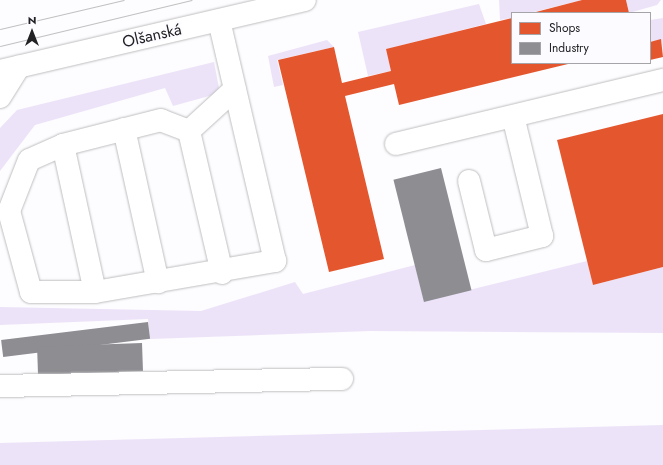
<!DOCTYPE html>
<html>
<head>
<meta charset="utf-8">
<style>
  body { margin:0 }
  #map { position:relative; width:663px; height:465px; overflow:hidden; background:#fdfcfe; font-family:Jost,sans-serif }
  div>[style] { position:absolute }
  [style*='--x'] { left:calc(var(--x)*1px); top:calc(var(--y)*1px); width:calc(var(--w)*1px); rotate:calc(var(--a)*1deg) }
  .green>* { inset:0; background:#ece3f8 }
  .shops>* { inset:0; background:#e4572e }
  .industry>* { inset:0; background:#8d8d92; transform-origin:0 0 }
  .roads { filter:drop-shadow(0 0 1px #bfbec0) drop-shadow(0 0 1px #bfbec0) }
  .minor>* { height:22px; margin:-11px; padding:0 11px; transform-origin:11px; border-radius:11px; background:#fff }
  .tram>* { height:1px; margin:-0.5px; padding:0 0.5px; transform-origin:0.5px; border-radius:0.5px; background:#c2c1c2 }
  span { translate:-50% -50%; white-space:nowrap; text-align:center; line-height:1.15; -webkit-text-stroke:4px #fcfbff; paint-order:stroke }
  .street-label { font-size:16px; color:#222123 }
  .legend { position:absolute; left:511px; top:12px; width:140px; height:52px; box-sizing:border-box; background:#fcfbff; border:1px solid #a5a4a7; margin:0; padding:5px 7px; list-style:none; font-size:12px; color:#222123 }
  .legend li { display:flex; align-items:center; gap:8px; height:20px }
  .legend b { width:20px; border:1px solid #a5a4a7 }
  .north { position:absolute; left:12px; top:12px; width:40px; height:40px; -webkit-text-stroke:3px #fcfbff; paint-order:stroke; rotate:0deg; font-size:11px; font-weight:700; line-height:16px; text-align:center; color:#222123 }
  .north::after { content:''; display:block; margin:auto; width:14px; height:18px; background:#222123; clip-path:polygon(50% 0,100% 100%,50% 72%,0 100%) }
</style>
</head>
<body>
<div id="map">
  <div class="green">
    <div style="clip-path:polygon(499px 0,582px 0,530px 13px,512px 13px,512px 18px,500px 20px)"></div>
    <div style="clip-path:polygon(626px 0,661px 0,657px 5px,629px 13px)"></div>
    <div style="clip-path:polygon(479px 4px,486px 24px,387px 49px,391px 71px,368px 76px,358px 32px)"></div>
    <div style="clip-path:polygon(663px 18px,663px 49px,661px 40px,650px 42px,650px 20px)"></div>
    <div style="clip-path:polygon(327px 40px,334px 47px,277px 60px,283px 85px,274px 87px,268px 56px)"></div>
    <div style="clip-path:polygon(214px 62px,220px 93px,173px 106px,165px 88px,35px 125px,0 171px,0 128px,17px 110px)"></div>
    <div style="clip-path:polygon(587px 261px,593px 285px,663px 267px,663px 333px,370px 331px,150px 339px,148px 319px,0 325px,0 307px,201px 311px,295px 282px,303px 294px,415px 265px,424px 301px)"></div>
    <div style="clip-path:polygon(663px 425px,663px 465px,0 465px,0 443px)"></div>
  </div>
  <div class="shops">
    <div style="clip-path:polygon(582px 0,626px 0,629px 13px,532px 13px)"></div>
    <div style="clip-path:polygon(512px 18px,512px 63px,568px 64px,399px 105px,394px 84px,345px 96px,384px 259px,329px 272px,278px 60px,334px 47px,342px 83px,391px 71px,386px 49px)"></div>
    <div style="clip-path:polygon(661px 39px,663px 57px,650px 60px,650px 42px)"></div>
    <div style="clip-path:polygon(663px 114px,663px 267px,593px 285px,557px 140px)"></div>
  </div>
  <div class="industry">
    <div style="left:441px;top:168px;width:126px;height:49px;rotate:76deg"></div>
    <div style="left:148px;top:322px;width:17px;height:148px;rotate:83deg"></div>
    <div style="left:142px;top:343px;width:28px;height:105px;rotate:88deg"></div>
  </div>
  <div class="roads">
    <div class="minor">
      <div style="--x:0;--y:71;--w:313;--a:-13.1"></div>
      <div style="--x:0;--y:97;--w:36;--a:-58"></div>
      <div style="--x:124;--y:129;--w:157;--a:77.5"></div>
      <div style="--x:189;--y:131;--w:30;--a:-159"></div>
      <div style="--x:161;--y:120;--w:101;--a:165.7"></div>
      <div style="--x:63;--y:145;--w:37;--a:156"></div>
      <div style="--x:29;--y:160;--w:55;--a:111.4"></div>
      <div style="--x:9;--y:211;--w:84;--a:74.8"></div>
      <div style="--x:31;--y:292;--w:64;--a:0"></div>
      <div style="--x:95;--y:292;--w:183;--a:-9.8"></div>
      <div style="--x:275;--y:261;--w:247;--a:-103.1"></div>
      <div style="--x:396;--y:144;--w:275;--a:-13.5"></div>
      <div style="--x:63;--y:145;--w:150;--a:77.7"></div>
      <div style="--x:469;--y:181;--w:71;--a:76.2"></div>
      <div style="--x:486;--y:250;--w:58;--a:-14"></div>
      <div style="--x:542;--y:236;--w:123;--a:-103.6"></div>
      <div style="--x:222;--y:273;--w:146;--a:-103.1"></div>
      <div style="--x:189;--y:131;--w:62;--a:-42.4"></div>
      <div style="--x:0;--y:386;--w:342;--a:-1.2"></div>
    </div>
  </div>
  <div class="tram">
    <div style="--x:0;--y:29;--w:127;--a:-13.2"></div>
    <div style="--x:0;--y:46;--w:197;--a:-13.5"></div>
  </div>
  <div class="street-label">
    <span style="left:152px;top:36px;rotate:-13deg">Olšanská</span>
  </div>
  <ul class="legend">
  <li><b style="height:11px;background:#e4572e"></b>Shops</li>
  <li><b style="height:11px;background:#8d8d92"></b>Industry</li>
  </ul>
  <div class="north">N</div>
</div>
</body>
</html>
